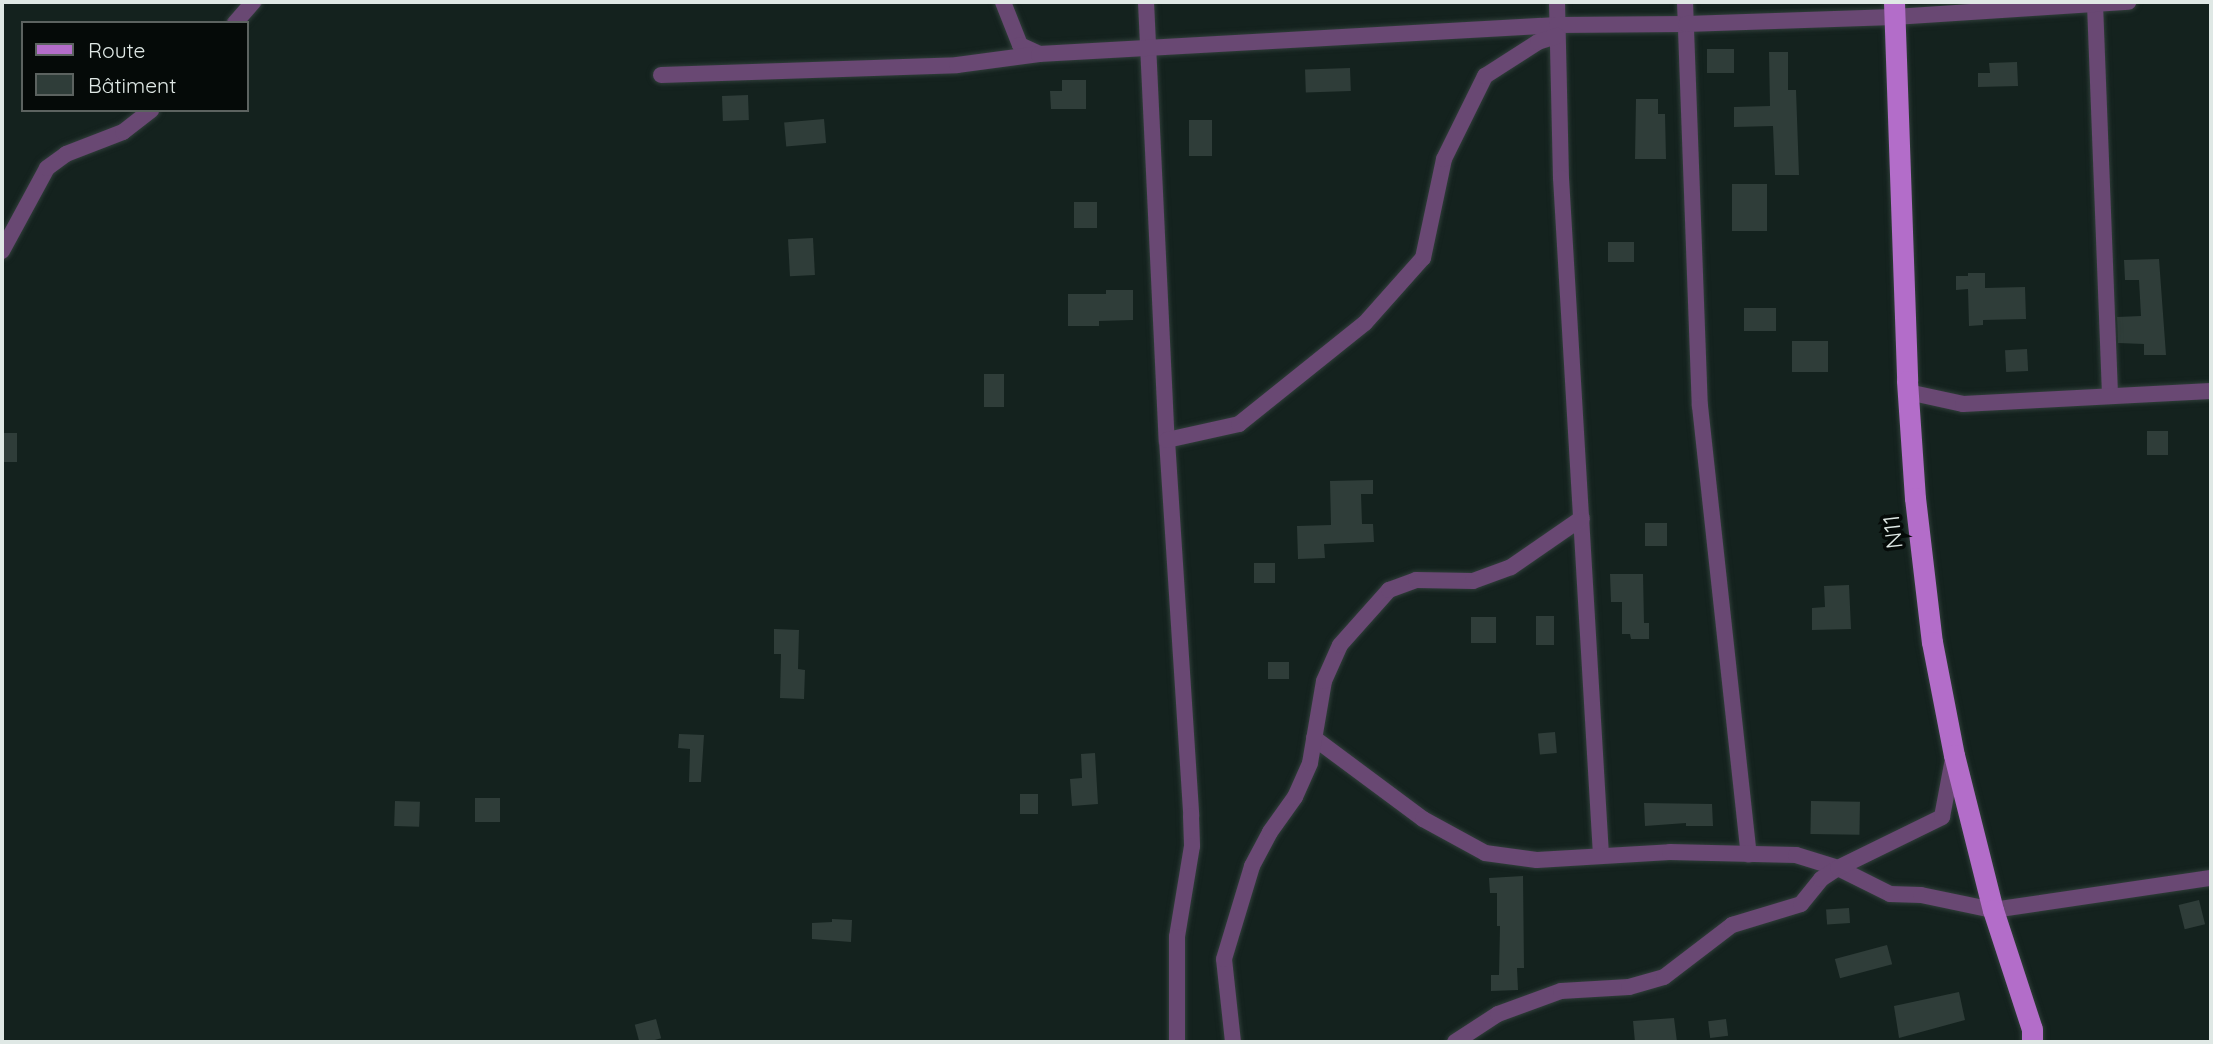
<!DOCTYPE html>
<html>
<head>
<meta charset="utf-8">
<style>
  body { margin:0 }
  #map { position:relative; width:2213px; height:1044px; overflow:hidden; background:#14221e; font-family:Quicksand,sans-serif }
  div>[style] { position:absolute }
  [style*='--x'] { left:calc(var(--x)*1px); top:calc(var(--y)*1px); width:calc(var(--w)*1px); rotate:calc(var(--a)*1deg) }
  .building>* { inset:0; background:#2f3d39; transform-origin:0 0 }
  .roads { filter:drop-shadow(0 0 2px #303e3a) drop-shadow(0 0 2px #303e3a) }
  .minor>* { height:16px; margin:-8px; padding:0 8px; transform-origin:8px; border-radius:8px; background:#694873 }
  .major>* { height:21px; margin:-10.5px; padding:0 10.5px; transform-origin:10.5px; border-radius:10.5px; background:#b36dc9 }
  span { translate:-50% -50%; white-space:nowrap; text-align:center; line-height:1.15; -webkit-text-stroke:7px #050a08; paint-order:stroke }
  .street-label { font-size:23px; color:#dfe8e5 }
  .frame { position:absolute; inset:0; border:4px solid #dfe8e5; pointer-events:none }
  .legend { position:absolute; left:21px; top:21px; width:228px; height:91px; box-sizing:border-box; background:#050a08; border:2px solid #5c6360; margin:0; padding:9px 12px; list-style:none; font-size:21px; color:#dfe8e5 }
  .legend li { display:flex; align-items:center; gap:14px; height:35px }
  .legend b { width:35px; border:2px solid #5c6360 }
</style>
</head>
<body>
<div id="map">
  <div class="building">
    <div style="left:1734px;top:49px;width:24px;height:27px;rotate:90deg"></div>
    <div style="clip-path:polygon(1769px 52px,1788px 52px,1788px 90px,1796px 90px,1799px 175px,1775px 175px,1773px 126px,1734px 127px,1734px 107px,1770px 106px)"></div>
    <div style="clip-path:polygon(2017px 62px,2018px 86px,1978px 87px,1978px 73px,1990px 73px,1989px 63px)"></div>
    <div style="left:1350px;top:68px;width:23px;height:45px;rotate:88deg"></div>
    <div style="clip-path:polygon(1062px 80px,1086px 80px,1086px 109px,1051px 109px,1050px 91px,1062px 91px)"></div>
    <div style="left:748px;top:95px;width:25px;height:26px;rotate:88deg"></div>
    <div style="clip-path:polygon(1636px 99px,1658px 99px,1658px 114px,1665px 114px,1666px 159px,1635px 159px)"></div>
    <div style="left:824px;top:119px;width:24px;height:40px;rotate:85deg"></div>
    <div style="left:1189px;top:120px;width:23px;height:36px"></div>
    <div style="left:1732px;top:184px;width:35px;height:47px"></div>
    <div style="left:1074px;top:202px;width:23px;height:26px"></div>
    <div style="left:813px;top:238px;width:37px;height:25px;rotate:87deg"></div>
    <div style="left:1634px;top:242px;width:20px;height:26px;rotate:90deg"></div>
    <div style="clip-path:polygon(2159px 259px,2166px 355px,2144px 355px,2144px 344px,2118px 343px,2117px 317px,2141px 316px,2139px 280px,2125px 280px,2124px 260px)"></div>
    <div style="clip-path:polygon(1968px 273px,1985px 273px,1985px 288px,2025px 287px,2026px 319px,1983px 320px,1983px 325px,1969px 326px,1968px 289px,1956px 290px,1956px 276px,1968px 276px)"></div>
    <div style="clip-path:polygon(1106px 290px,1133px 290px,1133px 320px,1099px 321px,1099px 326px,1068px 326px,1068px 294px,1106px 294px)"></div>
    <div style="left:1776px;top:308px;width:23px;height:32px;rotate:90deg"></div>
    <div style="left:1792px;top:341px;width:36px;height:31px"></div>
    <div style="left:2027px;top:349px;width:22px;height:22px;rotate:87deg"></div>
    <div style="left:984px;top:374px;width:20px;height:33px"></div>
    <div style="left:2168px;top:431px;width:24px;height:21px;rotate:90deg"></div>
    <div style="left:2px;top:433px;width:15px;height:29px"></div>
    <div style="clip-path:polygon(1373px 480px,1373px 494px,1361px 494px,1362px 524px,1373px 524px,1374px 542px,1324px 544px,1325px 558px,1298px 559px,1297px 526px,1331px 525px,1330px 481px)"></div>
    <div style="left:1645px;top:523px;width:22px;height:23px"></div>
    <div style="left:1254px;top:563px;width:21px;height:20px"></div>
    <div style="clip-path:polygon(1610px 574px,1643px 574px,1644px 623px,1649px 623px,1649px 639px,1631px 639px,1630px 634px,1622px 634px,1622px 602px,1611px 602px)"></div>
    <div style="clip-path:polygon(1849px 585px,1851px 629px,1812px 630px,1812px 608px,1825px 607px,1824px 586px)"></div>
    <div style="left:1536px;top:616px;width:18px;height:29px"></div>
    <div style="left:1471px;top:617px;width:25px;height:26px"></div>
    <div style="clip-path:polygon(774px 629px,799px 630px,798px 669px,805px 670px,804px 699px,780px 698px,781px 654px,774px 654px)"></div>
    <div style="left:1268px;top:662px;width:21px;height:17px"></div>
    <div style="left:1555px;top:732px;width:21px;height:17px;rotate:85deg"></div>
    <div style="clip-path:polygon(679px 734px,704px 735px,701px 782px,689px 782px,690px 749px,678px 748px)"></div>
    <div style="clip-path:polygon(1095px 753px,1098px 804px,1072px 806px,1070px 779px,1082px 778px,1081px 754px)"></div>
    <div style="left:1020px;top:794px;width:18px;height:20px"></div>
    <div style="left:475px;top:798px;width:25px;height:24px"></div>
    <div style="left:395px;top:801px;width:25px;height:25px;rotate:2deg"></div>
    <div style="left:1811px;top:801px;width:49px;height:33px;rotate:1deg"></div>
    <div style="clip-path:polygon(1644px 803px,1712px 804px,1713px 826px,1686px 826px,1686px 823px,1645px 826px)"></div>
    <div style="clip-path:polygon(1523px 876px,1524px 968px,1517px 968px,1518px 990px,1491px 991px,1491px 975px,1499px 975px,1500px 926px,1497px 926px,1497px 893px,1490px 893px,1489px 878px)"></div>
    <div style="left:2199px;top:900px;width:25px;height:21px;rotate:76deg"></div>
    <div style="left:1849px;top:908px;width:15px;height:23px;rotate:86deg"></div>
    <div style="clip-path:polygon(832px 919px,852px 920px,851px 942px,812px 939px,812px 923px,832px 922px)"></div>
    <div style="left:1887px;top:945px;width:20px;height:54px;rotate:75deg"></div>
    <div style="clip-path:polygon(1959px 992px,1965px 1020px,1899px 1038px,1894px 1006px)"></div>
    <div style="clip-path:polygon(1674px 1018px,1677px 1042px,1635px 1042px,1633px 1021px)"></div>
    <div style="left:656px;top:1019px;width:20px;height:22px;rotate:75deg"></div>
    <div style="left:1726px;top:1019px;width:17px;height:18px;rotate:83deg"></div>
  </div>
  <div class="roads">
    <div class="minor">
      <div style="--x:1003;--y:2;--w:46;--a:68.4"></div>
      <div style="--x:1020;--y:45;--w:21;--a:25"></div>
      <div style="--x:1146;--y:2;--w:439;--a:87.3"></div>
      <div style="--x:1167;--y:440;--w:377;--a:86.3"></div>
      <div style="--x:1191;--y:816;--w:30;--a:88"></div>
      <div style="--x:1192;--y:846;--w:92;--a:99.4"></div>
      <div style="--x:1177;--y:937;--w:105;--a:90"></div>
      <div style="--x:1557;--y:2;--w:176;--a:88.7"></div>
      <div style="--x:1561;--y:178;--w:679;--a:86.62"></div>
      <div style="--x:1685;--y:2;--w:404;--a:87.9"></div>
      <div style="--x:1700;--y:406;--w:451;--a:83.8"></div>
      <div style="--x:2095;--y:4;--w:392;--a:87.8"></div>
      <div style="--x:235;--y:23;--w:28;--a:-49"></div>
      <div style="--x:661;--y:75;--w:296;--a:-1.9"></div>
      <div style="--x:957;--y:65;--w:83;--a:-7.6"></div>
      <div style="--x:1039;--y:54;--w:519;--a:-3.2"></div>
      <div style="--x:1557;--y:25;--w:129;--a:-0.4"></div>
      <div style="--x:1686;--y:24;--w:208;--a:-1.9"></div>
      <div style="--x:1894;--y:17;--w:235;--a:-3.7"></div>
      <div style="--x:2;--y:251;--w:94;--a:-61.5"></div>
      <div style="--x:47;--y:168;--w:24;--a:-36"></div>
      <div style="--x:66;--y:154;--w:61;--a:-21.1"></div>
      <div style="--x:123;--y:132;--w:36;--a:-38"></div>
      <div style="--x:1908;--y:392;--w:56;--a:12.3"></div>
      <div style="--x:1963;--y:404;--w:248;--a:-3"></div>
      <div style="--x:1167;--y:440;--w:74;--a:-12.5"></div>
      <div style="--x:1239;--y:424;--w:161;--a:-38.7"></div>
      <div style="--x:1365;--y:323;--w:87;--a:-48.3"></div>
      <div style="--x:1423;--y:258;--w:101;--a:-78"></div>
      <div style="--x:1444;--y:159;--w:93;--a:-63.7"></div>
      <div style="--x:1485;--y:76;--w:63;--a:-32.7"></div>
      <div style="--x:1538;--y:42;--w:20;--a:-18"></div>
      <div style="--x:1314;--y:738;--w:136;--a:36.6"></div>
      <div style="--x:1423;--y:819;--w:71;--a:28.7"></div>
      <div style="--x:1485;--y:853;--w:52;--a:7.7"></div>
      <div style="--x:1537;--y:860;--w:133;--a:-3.4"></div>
      <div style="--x:1670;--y:852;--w:126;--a:1.4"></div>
      <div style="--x:1796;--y:855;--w:44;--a:17.2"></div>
      <div style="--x:1838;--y:868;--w:58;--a:26.6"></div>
      <div style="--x:1890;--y:894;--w:31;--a:2"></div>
      <div style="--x:1921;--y:895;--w:74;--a:11.8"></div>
      <div style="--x:1993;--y:910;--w:220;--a:-8.4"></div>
      <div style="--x:1233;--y:1042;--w:83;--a:-96.2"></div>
      <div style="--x:1224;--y:959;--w:97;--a:-73.2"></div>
      <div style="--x:1252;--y:866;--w:38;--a:-62"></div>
      <div style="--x:1270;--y:832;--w:43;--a:-54.5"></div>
      <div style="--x:1295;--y:797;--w:37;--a:-66"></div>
      <div style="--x:1310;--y:763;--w:83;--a:-80.3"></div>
      <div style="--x:1324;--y:681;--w:39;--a:-66"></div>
      <div style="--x:1340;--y:645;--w:74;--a:-48.3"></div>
      <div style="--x:1389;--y:590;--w:29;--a:-20"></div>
      <div style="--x:1416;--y:580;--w:57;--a:1"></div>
      <div style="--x:1473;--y:581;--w:40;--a:-20.2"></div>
      <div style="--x:1511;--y:567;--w:86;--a:-34.6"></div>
      <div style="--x:1455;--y:1042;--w:51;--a:-33.1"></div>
      <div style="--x:1498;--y:1014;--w:67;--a:-20.1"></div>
      <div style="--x:1561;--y:991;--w:68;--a:-3.4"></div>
      <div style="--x:1629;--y:987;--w:36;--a:-16"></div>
      <div style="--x:1664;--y:977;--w:86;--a:-37.4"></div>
      <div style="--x:1732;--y:925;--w:72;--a:-16.9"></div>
      <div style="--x:1801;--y:904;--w:32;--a:-51"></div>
      <div style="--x:1821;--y:879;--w:20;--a:-33"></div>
      <div style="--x:1838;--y:868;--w:116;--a:-26.1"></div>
      <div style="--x:1942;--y:817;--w:59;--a:-79.3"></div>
    </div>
    <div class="major">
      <div style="--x:1894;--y:2;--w:379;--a:88"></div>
      <div style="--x:1907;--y:381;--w:117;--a:86.1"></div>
      <div style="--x:1915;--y:498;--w:145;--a:83.3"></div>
      <div style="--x:1932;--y:642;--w:115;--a:79"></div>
      <div style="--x:1954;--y:755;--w:160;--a:75.9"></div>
      <div style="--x:1993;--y:910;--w:125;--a:71.9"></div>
      <div style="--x:2032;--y:1029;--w:13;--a:90"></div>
    </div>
  </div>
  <div class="street-label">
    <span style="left:1893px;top:532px;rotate:-97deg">N11</span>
  </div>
  <div class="frame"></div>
  <ul class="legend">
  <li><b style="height:9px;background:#b36dc9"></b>Route</li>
  <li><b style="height:19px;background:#2f3d39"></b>Bâtiment</li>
  </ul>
</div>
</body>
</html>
